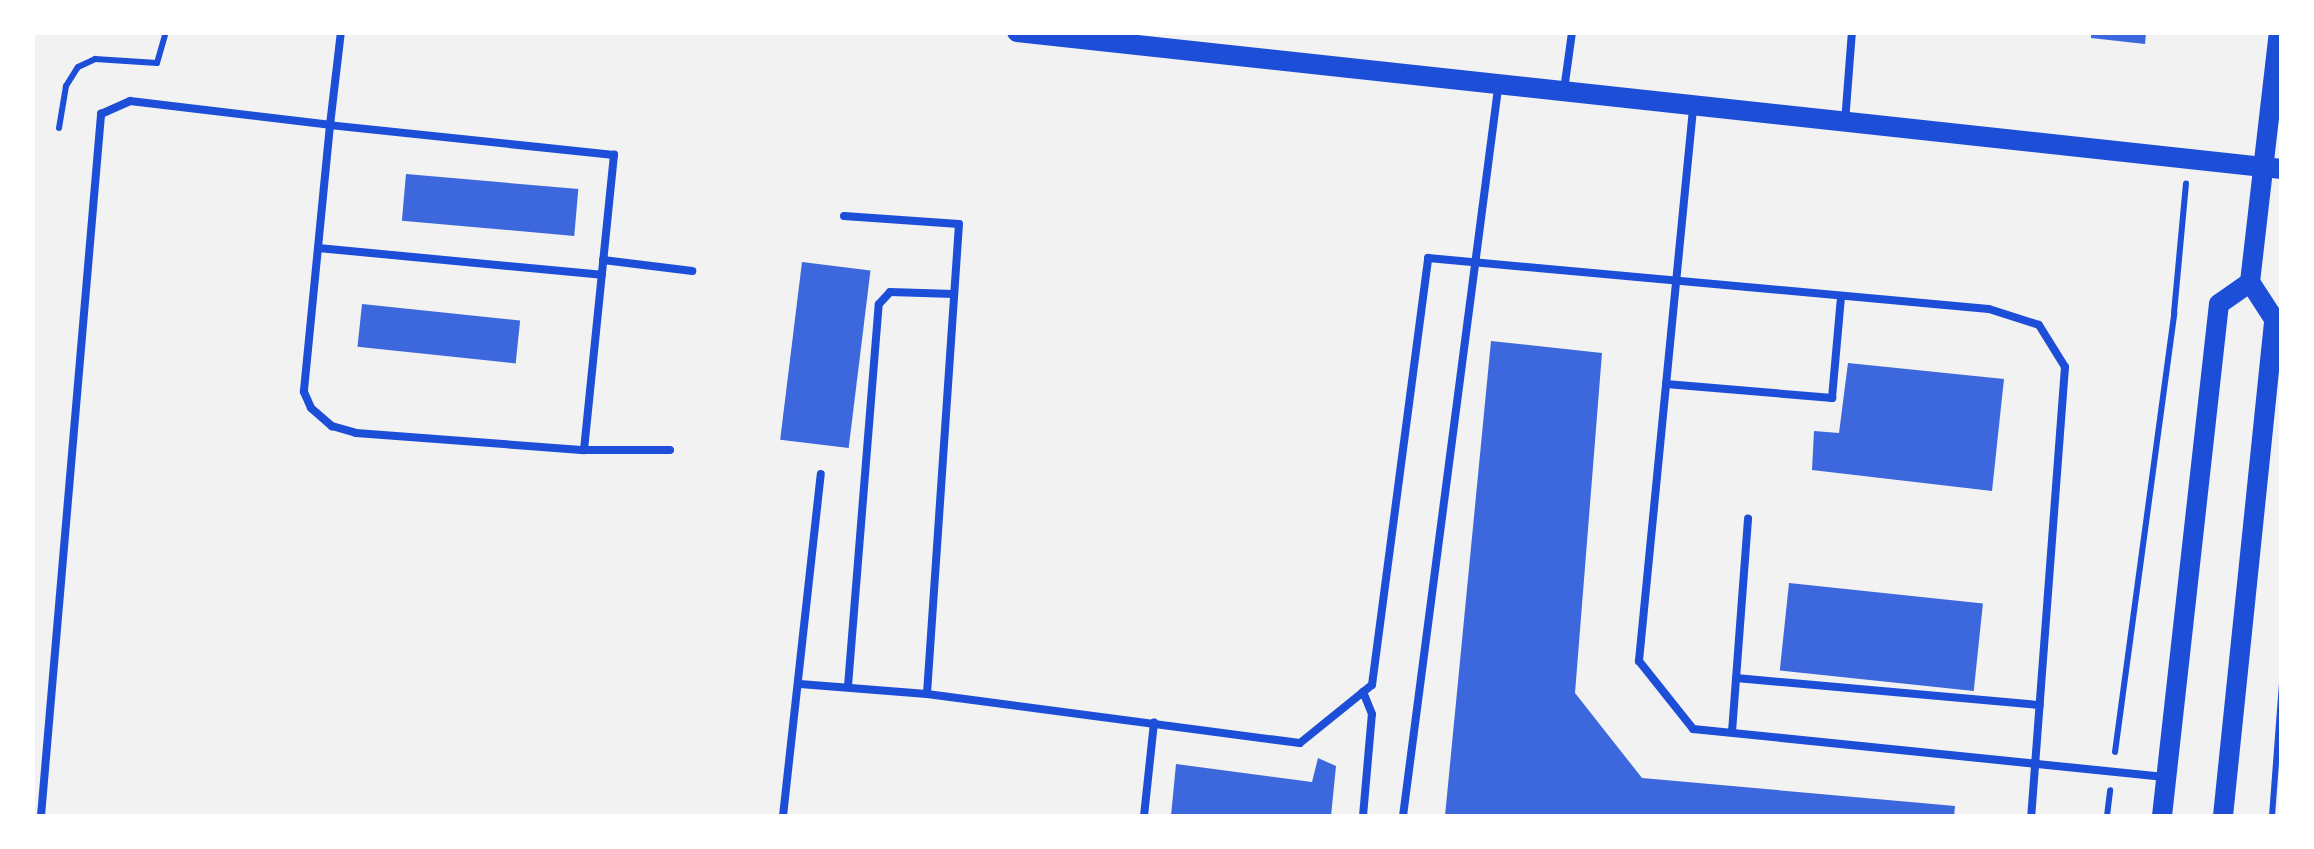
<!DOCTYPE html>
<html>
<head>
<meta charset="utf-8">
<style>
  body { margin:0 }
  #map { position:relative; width:2314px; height:849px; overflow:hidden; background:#f2f2f2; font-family:Inter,sans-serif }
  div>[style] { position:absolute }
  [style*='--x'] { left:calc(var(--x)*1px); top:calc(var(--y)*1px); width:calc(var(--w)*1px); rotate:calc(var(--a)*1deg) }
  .building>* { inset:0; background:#3d67dc; transform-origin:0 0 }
  .path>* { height:6px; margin:-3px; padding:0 3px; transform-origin:3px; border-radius:3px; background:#1d4ed8 }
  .service>* { height:8px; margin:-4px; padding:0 4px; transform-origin:4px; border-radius:4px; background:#1d4ed8 }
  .secondary>* { height:20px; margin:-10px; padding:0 10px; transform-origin:10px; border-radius:10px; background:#1d4ed8 }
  span { translate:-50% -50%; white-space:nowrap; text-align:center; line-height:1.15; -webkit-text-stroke:8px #fff; paint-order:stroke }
  .frame { position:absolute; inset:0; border:35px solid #fff; pointer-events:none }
</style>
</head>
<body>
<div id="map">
  <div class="building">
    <div style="clip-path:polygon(2091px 32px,2146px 32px,2145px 44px,2091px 38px)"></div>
    <div style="left:406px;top:174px;width:173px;height:47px;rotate:5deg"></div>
    <div style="left:802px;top:262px;width:69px;height:179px;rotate:7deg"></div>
    <div style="left:362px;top:304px;width:159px;height:43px;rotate:6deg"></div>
    <div style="clip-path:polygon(1491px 341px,1602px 353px,1575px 693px,1642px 778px,1955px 806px,1954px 816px,1445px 816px)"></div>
    <div style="clip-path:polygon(1848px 363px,2004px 379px,1992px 491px,1812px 470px,1814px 431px,1839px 433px)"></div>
    <div style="left:1789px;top:583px;width:195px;height:88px;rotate:6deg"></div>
    <div style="clip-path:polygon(1318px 758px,1336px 766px,1331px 816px,1171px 816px,1176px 764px,1312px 782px)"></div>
  </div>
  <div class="path">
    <div style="--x:59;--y:128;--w:43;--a:-80.5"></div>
    <div style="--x:66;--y:86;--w:22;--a:-58"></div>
    <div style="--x:78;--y:67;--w:19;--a:-25"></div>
    <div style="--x:95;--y:59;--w:62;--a:3.7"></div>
    <div style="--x:157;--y:63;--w:32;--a:-74"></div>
    <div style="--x:2115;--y:752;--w:443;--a:-82.3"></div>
    <div style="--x:2174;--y:313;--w:130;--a:-84.7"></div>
    <div style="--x:2107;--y:816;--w:26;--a:-83"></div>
    <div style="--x:2272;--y:816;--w:133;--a:-85.7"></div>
  </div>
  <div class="service">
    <div style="--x:1564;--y:90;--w:59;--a:-82.1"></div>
    <div style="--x:1693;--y:109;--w:555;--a:95.59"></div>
    <div style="--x:1639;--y:661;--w:87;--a:51.5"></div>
    <div style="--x:1693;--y:729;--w:474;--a:5.8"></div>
    <div style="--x:1845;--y:122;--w:90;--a:-85.6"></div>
    <div style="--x:844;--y:216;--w:115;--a:4"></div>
    <div style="--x:959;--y:224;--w:471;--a:93.9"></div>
    <div style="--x:318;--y:248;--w:285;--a:5.4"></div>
    <div style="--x:603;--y:260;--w:90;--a:7"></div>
    <div style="--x:1666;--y:384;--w:167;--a:4.8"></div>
    <div style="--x:1832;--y:398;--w:101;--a:-84.9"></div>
    <div style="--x:584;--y:450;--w:297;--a:-84.2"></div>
    <div style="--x:614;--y:155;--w:286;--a:-174"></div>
    <div style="--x:330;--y:125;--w:268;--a:95.6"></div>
    <div style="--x:304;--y:392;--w:17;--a:66"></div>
    <div style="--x:311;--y:408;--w:28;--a:41"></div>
    <div style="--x:332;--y:426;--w:25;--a:16"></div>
    <div style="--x:356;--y:433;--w:229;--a:4.3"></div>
    <div style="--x:584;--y:450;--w:86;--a:0"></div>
    <div style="--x:1736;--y:678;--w:305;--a:5.1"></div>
    <div style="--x:800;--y:684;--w:127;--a:4.5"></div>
    <div style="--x:927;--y:694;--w:376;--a:7.5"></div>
    <div style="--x:1300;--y:743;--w:92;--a:-38.9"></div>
    <div style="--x:1372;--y:685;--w:431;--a:-82.5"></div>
    <div style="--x:1428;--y:258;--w:563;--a:5.19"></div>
    <div style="--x:1989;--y:309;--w:52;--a:17.7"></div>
    <div style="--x:2039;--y:325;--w:49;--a:58.2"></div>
    <div style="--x:2065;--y:367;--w:450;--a:94.3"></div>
    <div style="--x:848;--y:686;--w:383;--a:-85.4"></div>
    <div style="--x:879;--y:304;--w:16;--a:-47"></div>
    <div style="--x:890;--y:292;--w:64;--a:1.8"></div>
    <div style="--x:1732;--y:732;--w:214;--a:-85.7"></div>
    <div style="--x:41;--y:816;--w:705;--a:-85.11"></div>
    <div style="--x:101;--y:114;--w:32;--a:-24"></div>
    <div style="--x:130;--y:101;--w:201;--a:6.8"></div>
    <div style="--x:330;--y:125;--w:94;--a:-83.3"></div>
    <div style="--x:783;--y:816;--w:344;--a:-83.7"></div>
    <div style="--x:1144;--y:816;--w:94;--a:-83.9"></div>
    <div style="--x:1363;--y:816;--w:102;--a:-85"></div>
    <div style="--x:1372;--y:714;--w:24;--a:-112"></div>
    <div style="--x:1403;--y:816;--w:733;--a:-82.56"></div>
  </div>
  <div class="secondary">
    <div style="--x:1017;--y:32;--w:1272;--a:6.18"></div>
    <div style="--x:2162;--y:816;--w:515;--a:-83.65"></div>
    <div style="--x:2219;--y:304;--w:38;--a:-35"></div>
    <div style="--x:2223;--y:816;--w:500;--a:-84.1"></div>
    <div style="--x:2274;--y:319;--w:44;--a:-123"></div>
    <div style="--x:2250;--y:282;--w:252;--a:-83.4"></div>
  </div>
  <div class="frame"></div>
</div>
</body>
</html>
